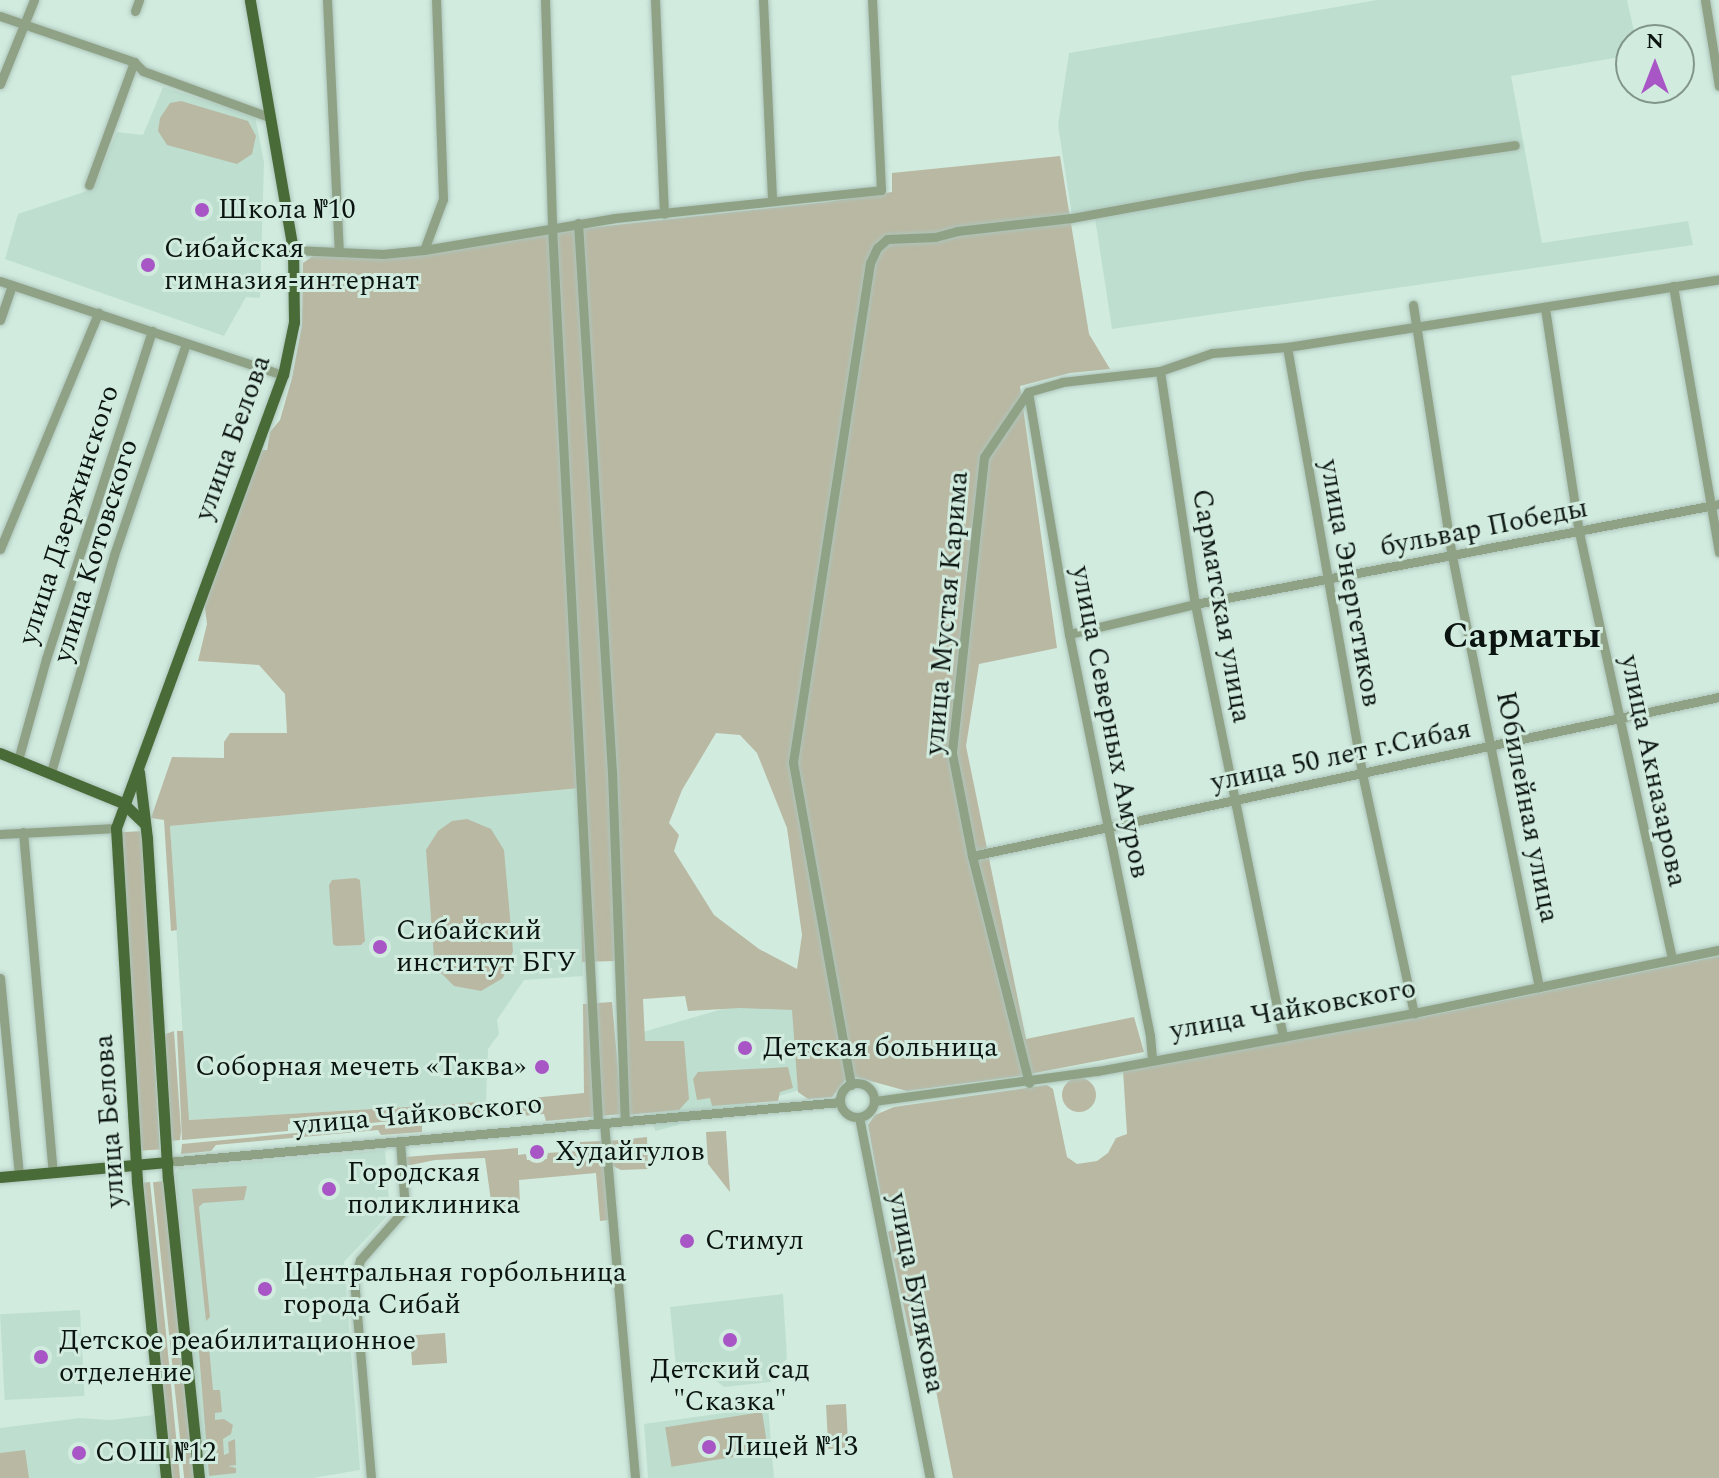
<!DOCTYPE html>
<html>
<head>
<meta charset="utf-8">
<style>
  body { margin:0 }
  #map { position:relative; width:1719px; height:1478px; overflow:hidden; background:#d1ebdf; font-family:Spectral,serif }
  div>[style] { position:absolute }
  [style*='--x'] { left:calc(var(--x)*1px); top:calc(var(--y)*1px); width:calc(var(--w)*1px); rotate:calc(var(--a)*1deg) }
  .built>* { inset:0; background:#bedfd0; transform-origin:0 0 }
  .green>* { inset:0; background:#b9b8a3; transform-origin:0 0 }
  .round { border-radius:50% }
  .roads { filter:drop-shadow(0 0 2px #adc4ba) drop-shadow(0 0 2px #adc4ba) }
  .minor>* { height:9px; margin:-4.5px; padding:0 4.5px; transform-origin:4.5px; border-radius:4.5px; background:#8fa286 }
  .minor>.ring { margin:-4.5px; padding:0; box-sizing:content-box; background:none; border:9px solid #8fa286; border-radius:50% }
  .major>* { height:11px; margin:-5.5px; padding:0 5.5px; transform-origin:5.5px; border-radius:5.5px; background:#496b37 }
  .dots>* { width:22px; height:22px; translate:-50% -50%; box-sizing:border-box; border:4px solid #d1ebdf; border-radius:50% }
  span { translate:-50% -50%; white-space:nowrap; text-align:center; line-height:1.15; -webkit-text-stroke:6px #d1ebdf; paint-order:stroke }
  .poi-label { font-size:28px; color:#0b1410 }
  .left { translate:0 -50%; text-align:left }
  .right { translate:-100% -50%; text-align:right }
  .street-label { font-size:28px; color:#0b1410 }
  .district-label { font-size:36px; color:#0b1410; font-weight:700 }
  .north { position:absolute; left:1615px; top:24px; width:80px; height:80px; box-sizing:border-box; background:#d1ebdf; border:2px solid #82958c; border-radius:50%; rotate:0deg; font-size:22px; font-weight:700; line-height:32px; text-align:center; color:#0b1410 }
  .north::after { content:''; display:block; margin:auto; width:28px; height:36px; background:#a855c5; clip-path:polygon(50% 0,100% 100%,50% 72%,0 100%) }
</style>
</head>
<body>
<div id="map">
  <div class="built">
    <div style="clip-path:polygon(1377px 0,1627px 0,1636px 40px,1631px 40px,1631px 55px,1511px 76px,1542px 243px,1688px 221px,1693px 245px,1112px 329px,1095px 218px,1073px 222px,1058px 125px,1069px 53px)"></div>
    <div style="clip-path:polygon(163px 87px,255px 116px,264px 162px,260px 298px,246px 297px,224px 336px,5px 259px,18px 214px,93px 189px,117px 132px,143px 135px)"></div>
    <div style="clip-path:polygon(580px 788px,583px 976px,524px 980px,497px 1020px,499px 1034px,488px 1049px,486px 1102px,188px 1120px,170px 826px)"></div>
    <div style="left:803px;top:986px;width:99px;height:182px;rotate:74deg"></div>
    <div style="clip-path:polygon(385px 1150px,390px 1213px,344px 1262px,360px 1470px,313px 1478px,204px 1478px,175px 1174px,179px 1168px)"></div>
    <div style="clip-path:polygon(783px 1294px,787px 1359px,771px 1372px,771px 1382px,724px 1387px,696px 1365px,676px 1367px,670px 1307px)"></div>
    <div style="left:80px;top:1310px;width:86px;height:80px;rotate:87deg"></div>
    <div style="clip-path:polygon(768px 1407px,774px 1478px,648px 1478px,644px 1424px)"></div>
    <div style="clip-path:polygon(154px 1415px,161px 1478px,0 1478px,0 1428px,80px 1418px,110px 1420px)"></div>
  </div>
  <div class="green">
    <div style="clip-path:polygon(181px 101px,248px 121px,256px 136px,252px 154px,237px 164px,167px 145px,158px 131px,160px 118px,170px 103px)"></div>
    <div style="clip-path:polygon(evenodd,1060px 156px,1089px 334px,1110px 369px,1070px 373px,1020px 386px,1057px 648px,979px 664px,966px 746px,1026px 1039px,1134px 1017px,1144px 1052px,1019px 1076px,907px 1091px,856px 1077px,846px 1079px,832px 1097px,808px 1099px,798px 1092px,792px 1010px,740px 1008px,688px 1011px,685px 996px,643px 999px,645px 1041px,684px 1041px,689px 1099px,679px 1110px,626px 1115px,615px 961px,582px 962px,580px 788px,170px 826px,177px 930px,171px 931px,164px 820px,151px 818px,172px 757px,224px 758px,224px 742px,230px 733px,287px 733px,285px 694px,259px 665px,198px 661px,207px 624px,204px 601px,261px 450px,267px 450px,270px 432px,280px 420px,292px 378px,302px 325px,303px 263px,316px 254px,387px 250px,827px 202px,892px 192px,892px 173px,1060px 156px,716px 733px,740px 735px,757px 753px,787px 828px,802px 935px,797px 969px,759px 949px,714px 915px,674px 851px,679px 835px,669px 823px,682px 790px,716px 733px)"></div>
    <div style="clip-path:polygon(467px 819px,491px 829px,504px 850px,513px 951px,503px 978px,481px 991px,454px 986px,438px 970px,434px 958px,426px 850px,438px 831px,452px 821px)"></div>
    <div style="left:143px;top:831px;width:319px;height:22px;rotate:87deg"></div>
    <div style="clip-path:polygon(356px 878px,360px 880px,365px 941px,361px 945px,336px 946px,333px 944px,329px 885px,332px 880px)"></div>
    <div style="clip-path:polygon(1719px 956px,1719px 1478px,953px 1478px,925px 1334px,910px 1336px,888px 1232px,895px 1229px,889px 1200px,881px 1197px,868px 1125px,875px 1115px,894px 1107px,1047px 1085px,1053px 1089px,1067px 1157px,1077px 1164px,1097px 1161px,1108px 1153px,1116px 1138px,1127px 1134px,1123px 1070px,1427px 1016px)"></div>
    <div style="clip-path:polygon(612px 1002px,622px 1114px,546px 1121px,544px 1114px,498px 1118px,500px 1101px,584px 1093px,583px 1004px)"></div>
    <div style="clip-path:polygon(174px 1031px,181px 1131px,180px 1140px,169px 1141px,163px 1035px)"></div>
    <div style="clip-path:polygon(177px 1031px,183px 1031px,189px 1120px,423px 1106px,422px 1118px,300px 1130px,299px 1123px,288px 1124px,288px 1131px,182px 1140px)"></div>
    <div style="clip-path:polygon(788px 1067px,793px 1088px,780px 1092px,778px 1101px,712px 1106px,710px 1098px,697px 1100px,693px 1079px,698px 1072px)"></div>
    <div class="round" style="left:1062px;top:1078px;width:34px;height:34px"></div>
    <div style="clip-path:polygon(491px 1101px,490px 1110px,476px 1114px,428px 1118px,428px 1106px)"></div>
    <div style="clip-path:polygon(422px 1121px,422px 1132px,381px 1135px,378px 1130px,216px 1145px,211px 1151px,181px 1154px,182px 1144px)"></div>
    <div style="clip-path:polygon(726px 1131px,730px 1192px,708px 1164px,706px 1132px)"></div>
    <div style="clip-path:polygon(647px 1137px,648px 1169px,621px 1170px,611px 1165px,609px 1141px)"></div>
    <div style="clip-path:polygon(602px 1141px,609px 1220px,600px 1221px,596px 1173px,519px 1180px,520px 1205px,492px 1208px,485px 1158px,435px 1160px,406px 1166px,405px 1157px,518px 1148px,518px 1155px,526px 1154px,527px 1160px,547px 1159px,547px 1153px,580px 1151px,580px 1142px)"></div>
    <div style="left:164px;top:1181px;width:299px;height:11px;rotate:84deg"></div>
    <div style="clip-path:polygon(150px 1182px,166px 1333px,180px 1478px,171px 1478px,140px 1183px)"></div>
    <div style="clip-path:polygon(247px 1186px,244px 1200px,203px 1203px,199px 1207px,210px 1317px,206px 1321px,192px 1189px)"></div>
    <div style="left:445px;top:1333px;width:30px;height:35px;rotate:86deg"></div>
    <div style="clip-path:polygon(208px 1337px,213px 1390px,220px 1390px,222px 1412px,215px 1413px,215px 1420px,224px 1419px,233px 1425px,231px 1434px,223px 1439px,224px 1455px,229px 1453px,228px 1442px,235px 1439px,236px 1465px,228px 1466px,236px 1468px,236px 1473px,209px 1476px,198px 1340px)"></div>
    <div style="left:846px;top:1404px;width:44px;height:20px;rotate:87deg"></div>
    <div style="left:762px;top:1412px;width:40px;height:98px;rotate:81deg"></div>
    <div style="clip-path:polygon(25px 1450px,29px 1478px,0 1478px,0 1453px)"></div>
  </div>
  <div class="roads">
    <div class="minor">
      <div style="--x:327;--y:0;--w:251;--a:87.3"></div>
      <div style="--x:545;--y:0;--w:227;--a:88.2"></div>
      <div style="--x:552;--y:227;--w:897;--a:87.06"></div>
      <div style="--x:655;--y:0;--w:214;--a:87.6"></div>
      <div style="--x:763;--y:0;--w:201;--a:87.4"></div>
      <div style="--x:1705;--y:0;--w:87;--a:80.8"></div>
      <div style="--x:135;--y:11;--w:12;--a:-70"></div>
      <div style="--x:0;--y:16;--w:142;--a:18.9"></div>
      <div style="--x:134;--y:62;--w:13;--a:45"></div>
      <div style="--x:143;--y:71;--w:134;--a:20.1"></div>
      <div style="--x:0;--y:84;--w:91;--a:-68"></div>
      <div style="--x:89;--y:185;--w:131;--a:-69.9"></div>
      <div style="--x:578;--y:223;--w:550;--a:86.46"></div>
      <div style="--x:612;--y:772;--w:349;--a:87.9"></div>
      <div style="--x:293;--y:250;--w:90;--a:2.5"></div>
      <div style="--x:383;--y:254;--w:41;--a:-5.6"></div>
      <div style="--x:424;--y:250;--w:194;--a:-9.5"></div>
      <div style="--x:615;--y:218;--w:267;--a:-6"></div>
      <div style="--x:881;--y:190;--w:190;--a:-92.7"></div>
      <div style="--x:424;--y:250;--w:54;--a:-69.6"></div>
      <div style="--x:443;--y:199;--w:199;--a:-92"></div>
      <div style="--x:0;--y:281;--w:298;--a:18.4"></div>
      <div style="--x:1673;--y:286;--w:270;--a:80.2"></div>
      <div style="--x:1413;--y:305;--w:254;--a:81.2"></div>
      <div style="--x:1452;--y:556;--w:440;--a:78.6"></div>
      <div style="--x:1545;--y:308;--w:227;--a:81.4"></div>
      <div style="--x:1579;--y:532;--w:437;--a:77.7"></div>
      <div style="--x:0;--y:320;--w:37;--a:-71"></div>
      <div style="--x:1287;--y:347;--w:433;--a:80"></div>
      <div style="--x:1362;--y:773;--w:246;--a:77.8"></div>
      <div style="--x:1160;--y:371;--w:236;--a:81.5"></div>
      <div style="--x:1195;--y:604;--w:442;--a:78.5"></div>
      <div style="--x:1028;--y:392;--w:78;--a:124.1"></div>
      <div style="--x:984;--y:457;--w:298;--a:96.2"></div>
      <div style="--x:952;--y:753;--w:105;--a:79"></div>
      <div style="--x:972;--y:856;--w:234;--a:75.9"></div>
      <div style="--x:1028;--y:392;--w:35;--a:-16"></div>
      <div style="--x:1062;--y:382;--w:99;--a:-6.4"></div>
      <div style="--x:1160;--y:371;--w:55;--a:-19.1"></div>
      <div style="--x:1212;--y:353;--w:75;--a:-4.6"></div>
      <div style="--x:1287;--y:347;--w:437;--a:-8.9"></div>
      <div style="--x:1028;--y:392;--w:245;--a:80.4"></div>
      <div style="--x:1069;--y:634;--w:410;--a:78.6"></div>
      <div style="--x:1150;--y:1036;--w:24;--a:85"></div>
      <div style="--x:0;--y:549;--w:256;--a:-67.4"></div>
      <div style="--x:1069;--y:634;--w:130;--a:-13.4"></div>
      <div style="--x:1195;--y:604;--w:533;--a:-10.8"></div>
      <div style="--x:18;--y:760;--w:105;--a:-74.5"></div>
      <div style="--x:46;--y:659;--w:345;--a:-72.1"></div>
      <div style="--x:51;--y:772;--w:226;--a:-73.8"></div>
      <div style="--x:114;--y:555;--w:223;--a:-71.2"></div>
      <div style="--x:23;--y:832;--w:341;--a:85"></div>
      <div style="--x:0;--y:834;--w:116;--a:-3"></div>
      <div style="--x:972;--y:856;--w:764;--a:-12.02"></div>
      <div style="--x:0;--y:978;--w:199;--a:84.5"></div>
      <div class="ring" style="left:840px;top:1083px;width:25px;height:25px"></div>
      <div style="--x:851;--y:1085;--w:328;--a:-100.2"></div>
      <div style="--x:793;--y:762;--w:505;--a:-81.23"></div>
      <div style="--x:870;--y:263;--w:17;--a:-65"></div>
      <div style="--x:877;--y:248;--w:13;--a:-42"></div>
      <div style="--x:887;--y:239;--w:48;--a:-2.4"></div>
      <div style="--x:935;--y:237;--w:23;--a:-15"></div>
      <div style="--x:957;--y:231;--w:115;--a:-6.5"></div>
      <div style="--x:1071;--y:218;--w:234;--a:-10.3"></div>
      <div style="--x:1301;--y:176;--w:216;--a:-8.2"></div>
      <div style="--x:874;--y:1101;--w:225;--a:-7.7"></div>
      <div style="--x:1097;--y:1071;--w:322;--a:-10.4"></div>
      <div style="--x:1414;--y:1013;--w:311;--a:-11.7"></div>
      <div style="--x:859;--y:1117;--w:368;--a:78.9"></div>
      <div style="--x:604;--y:1123;--w:356;--a:85"></div>
      <div style="--x:167;--y:1162;--w:676;--a:-5.09"></div>
      <div style="--x:371;--y:1478;--w:199;--a:-94.9"></div>
      <div style="--x:354;--y:1280;--w:21;--a:-73"></div>
      <div style="--x:360;--y:1260;--w:68;--a:-48.6"></div>
      <div style="--x:405;--y:1209;--w:68;--a:-94.2"></div>
    </div>
    <div class="major">
      <div style="--x:0;--y:753;--w:133;--a:22.1"></div>
      <div style="--x:123;--y:803;--w:29;--a:44"></div>
      <div style="--x:139;--y:772;--w:66;--a:83.1"></div>
      <div style="--x:147;--y:838;--w:341;--a:86.5"></div>
      <div style="--x:168;--y:1178;--w:302;--a:84.1"></div>
      <div style="--x:0;--y:1177;--w:168;--a:-5.1"></div>
      <div style="--x:166;--y:1478;--w:298;--a:-95.6"></div>
      <div style="--x:137;--y:1181;--w:354;--a:-93.4"></div>
      <div style="--x:116;--y:828;--w:483;--a:-69.8"></div>
      <div style="--x:283;--y:375;--w:54;--a:-78.3"></div>
      <div style="--x:294;--y:322;--w:72;--a:-90.8"></div>
      <div style="--x:293;--y:250;--w:254;--a:-99.8"></div>
    </div>
  </div>
  <div class="dots">
    <div style="left:202px;top:210px;background:#a855c5"></div>
    <div style="left:148px;top:265px;background:#a855c5"></div>
    <div style="left:380px;top:947px;background:#a855c5"></div>
    <div style="left:745px;top:1048px;background:#a855c5"></div>
    <div style="left:542px;top:1067px;background:#a855c5"></div>
    <div style="left:537px;top:1152px;background:#a855c5"></div>
    <div style="left:329px;top:1189px;background:#a855c5"></div>
    <div style="left:687px;top:1241px;background:#a855c5"></div>
    <div style="left:265px;top:1289px;background:#a855c5"></div>
    <div style="left:730px;top:1340px;background:#a855c5"></div>
    <div style="left:41px;top:1357px;background:#a855c5"></div>
    <div style="left:709px;top:1447px;background:#a855c5"></div>
    <div style="left:79px;top:1453px;background:#a855c5"></div>
  </div>
  <div class="poi-label">
    <span class="left" style="left:218px;top:210px">Школа №10</span>
    <span class="left" style="left:164px;top:265px">Сибайская<br>гимназия-интернат</span>
    <span class="left" style="left:396px;top:947px">Сибайский<br>институт БГУ</span>
    <span class="left" style="left:763px;top:1048px">Детская больница</span>
    <span class="right" style="left:526px;top:1067px">Соборная мечеть «Таква»</span>
    <span class="left" style="left:555px;top:1152px">Худайгулов</span>
    <span class="left" style="left:347px;top:1189px">Городская<br>поликлиника</span>
    <span class="left" style="left:705px;top:1241px">Стимул</span>
    <span class="left" style="left:283px;top:1289px">Центральная горбольница<br>города Сибай</span>
    <span class="left" style="left:59px;top:1357px">Детское реабилитационное<br>отделение</span>
    <span style="left:730px;top:1386px">Детский сад<br>"Сказка"</span>
    <span class="left" style="left:725px;top:1447px">Лицей №13</span>
    <span class="left" style="left:95px;top:1453px">СОШ №12</span>
  </div>
  <div class="street-label">
    <span style="left:233px;top:438px;rotate:-70deg">улица Белова</span>
    <span style="left:69px;top:515px;rotate:-72deg">улица Дзержинского</span>
    <span style="left:1484px;top:528px;rotate:-11deg">бульвар Победы</span>
    <span style="left:96px;top:551px;rotate:-73deg">улица Котовского</span>
    <span style="left:1350px;top:583px;rotate:80deg">улица Энергетиков</span>
    <span style="left:1221px;top:606px;rotate:80deg">Сарматская улица</span>
    <span style="left:947px;top:613px;rotate:-85deg">улица Мустая Карима</span>
    <span style="left:1110px;top:722px;rotate:79deg">улица Северных Амуров</span>
    <span style="left:1341px;top:756px;rotate:-12deg">улица 50 лет г.Сибая</span>
    <span style="left:1653px;top:771px;rotate:78deg">улица Акназарова</span>
    <span style="left:1527px;top:807px;rotate:79deg">Юбилейная улица</span>
    <span style="left:1293px;top:1010px;rotate:-10deg">улица Чайковского</span>
    <span style="left:418px;top:1115px;rotate:-5deg">улица Чайковского</span>
    <span style="left:110px;top:1121px;rotate:-94deg">улица Белова</span>
    <span style="left:916px;top:1293px;rotate:79deg">улица Булякова</span>
  </div>
  <div class="district-label">
    <span style="left:1522px;top:637px">Сарматы</span>
  </div>
  <div class="north">N</div>
</div>
</body>
</html>
